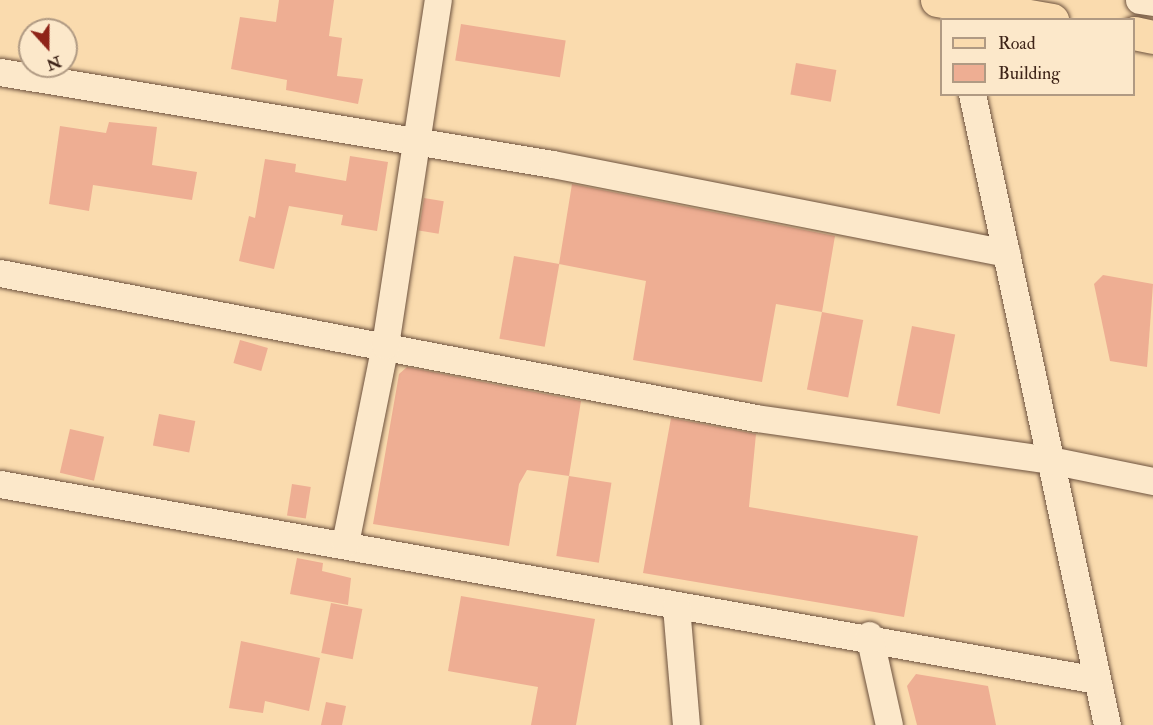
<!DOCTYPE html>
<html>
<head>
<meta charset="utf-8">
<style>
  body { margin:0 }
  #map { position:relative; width:1153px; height:725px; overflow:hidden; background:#fadbae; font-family:"IM FELL Double Pica",serif }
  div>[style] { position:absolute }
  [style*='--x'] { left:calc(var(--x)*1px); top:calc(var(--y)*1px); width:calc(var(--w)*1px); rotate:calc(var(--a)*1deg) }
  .building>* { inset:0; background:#eeae93; transform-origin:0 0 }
  .roads { filter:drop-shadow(0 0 2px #6d523e) drop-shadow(0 0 2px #6d523e) }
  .minor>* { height:27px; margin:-13.5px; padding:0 13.5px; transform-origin:13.5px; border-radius:13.5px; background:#fce8ca }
  .major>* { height:33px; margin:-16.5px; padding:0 16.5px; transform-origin:16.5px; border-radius:16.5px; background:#fadbae }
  span { translate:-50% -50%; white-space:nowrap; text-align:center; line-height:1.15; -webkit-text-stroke:4.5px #fce8ca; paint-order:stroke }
  .legend { position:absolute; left:940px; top:18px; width:195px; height:78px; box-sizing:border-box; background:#fce8ca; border:2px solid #b09a83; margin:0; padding:8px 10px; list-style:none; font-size:18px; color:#3e2418 }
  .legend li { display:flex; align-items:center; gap:12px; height:30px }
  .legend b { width:30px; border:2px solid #b09a83 }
  .north { position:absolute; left:18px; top:18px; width:60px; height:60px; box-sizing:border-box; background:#fce8ca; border:2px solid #b09a83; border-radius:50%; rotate:159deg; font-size:16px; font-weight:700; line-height:24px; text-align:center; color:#3e2418 }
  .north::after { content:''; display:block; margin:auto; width:21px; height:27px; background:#8f2418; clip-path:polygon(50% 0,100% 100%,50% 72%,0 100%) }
</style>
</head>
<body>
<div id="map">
  <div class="building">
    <div style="clip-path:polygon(279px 0,334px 0,329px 36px,342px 38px,337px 76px,363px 79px,358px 104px,286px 90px,287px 80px,231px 69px,240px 17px,276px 22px)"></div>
    <div style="left:461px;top:24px;width:106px;height:37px;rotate:9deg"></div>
    <div style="left:796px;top:63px;width:41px;height:32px;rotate:10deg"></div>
    <div style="clip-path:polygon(109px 122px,157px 127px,152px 165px,197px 172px,192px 200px,93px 185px,89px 211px,49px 204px,60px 126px,106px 133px)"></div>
    <div style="clip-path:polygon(350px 156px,388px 162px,377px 231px,341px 225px,343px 215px,289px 206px,274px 269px,239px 261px,249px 216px,255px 218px,265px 159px,296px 164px,295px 172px,346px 181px)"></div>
    <div style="clip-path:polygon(572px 184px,835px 236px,822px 312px,776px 304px,762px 382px,633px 360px,646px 281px,559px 264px)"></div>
    <div style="left:424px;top:198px;width:20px;height:33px;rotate:9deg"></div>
    <div style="left:514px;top:256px;width:46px;height:84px;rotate:10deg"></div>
    <div style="clip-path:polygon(1103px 275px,1153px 284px,1147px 367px,1110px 361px,1094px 284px)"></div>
    <div style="left:822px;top:312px;width:42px;height:79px;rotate:11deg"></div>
    <div style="left:912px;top:326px;width:44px;height:81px;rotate:11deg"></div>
    <div style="left:240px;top:340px;width:29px;height:24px;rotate:16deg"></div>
    <div style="clip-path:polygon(407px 367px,581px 401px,569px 476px,527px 470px,519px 484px,509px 546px,373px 524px,399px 374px)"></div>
    <div style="left:159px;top:414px;width:37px;height:32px;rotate:11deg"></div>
    <div style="clip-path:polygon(671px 418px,756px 434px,749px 507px,918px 536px,904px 617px,643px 573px)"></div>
    <div style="left:70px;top:429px;width:35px;height:45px;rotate:13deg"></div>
    <div style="left:569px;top:476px;width:43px;height:81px;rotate:9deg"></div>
    <div style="left:292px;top:484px;width:19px;height:32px;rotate:9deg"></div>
    <div style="clip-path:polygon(297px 558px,323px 563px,322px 571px,351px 578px,348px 605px,290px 594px)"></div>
    <div style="clip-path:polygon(461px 596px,595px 619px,576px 725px,531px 725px,538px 687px,448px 671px)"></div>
    <div style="left:331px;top:603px;width:32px;height:51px;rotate:11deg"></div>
    <div style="clip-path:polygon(241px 641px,320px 658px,309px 711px,265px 701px,263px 713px,229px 708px)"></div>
    <div style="clip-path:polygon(916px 674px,988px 686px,996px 725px,917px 725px,907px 686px)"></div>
    <div style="clip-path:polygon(326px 702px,346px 706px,342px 725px,321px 725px)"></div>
  </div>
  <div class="roads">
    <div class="minor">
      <div style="--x:1139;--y:0;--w:14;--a:8"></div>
      <div style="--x:0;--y:72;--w:561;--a:9.45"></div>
      <div style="--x:553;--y:164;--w:462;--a:11.1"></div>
      <div style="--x:972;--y:94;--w:645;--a:77.92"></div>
      <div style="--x:0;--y:273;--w:770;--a:10.86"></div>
      <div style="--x:756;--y:418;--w:297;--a:8.1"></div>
      <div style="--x:1050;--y:460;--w:105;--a:11.5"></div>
      <div style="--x:0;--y:484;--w:1114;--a:10.13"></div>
      <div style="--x:345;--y:543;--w:202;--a:-78.6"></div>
      <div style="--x:385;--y:345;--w:349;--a:-81.3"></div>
      <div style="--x:676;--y:606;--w:119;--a:85.2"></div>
      <div style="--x:869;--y:635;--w:92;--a:77.5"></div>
    </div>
    <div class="major">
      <div style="--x:937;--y:0;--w:117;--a:9.9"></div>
      <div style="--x:1134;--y:33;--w:19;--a:12"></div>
    </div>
  </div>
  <ul class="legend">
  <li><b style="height:8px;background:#fadbae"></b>Road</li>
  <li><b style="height:16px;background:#eeae93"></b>Building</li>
  </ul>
  <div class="north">N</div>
</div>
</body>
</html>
